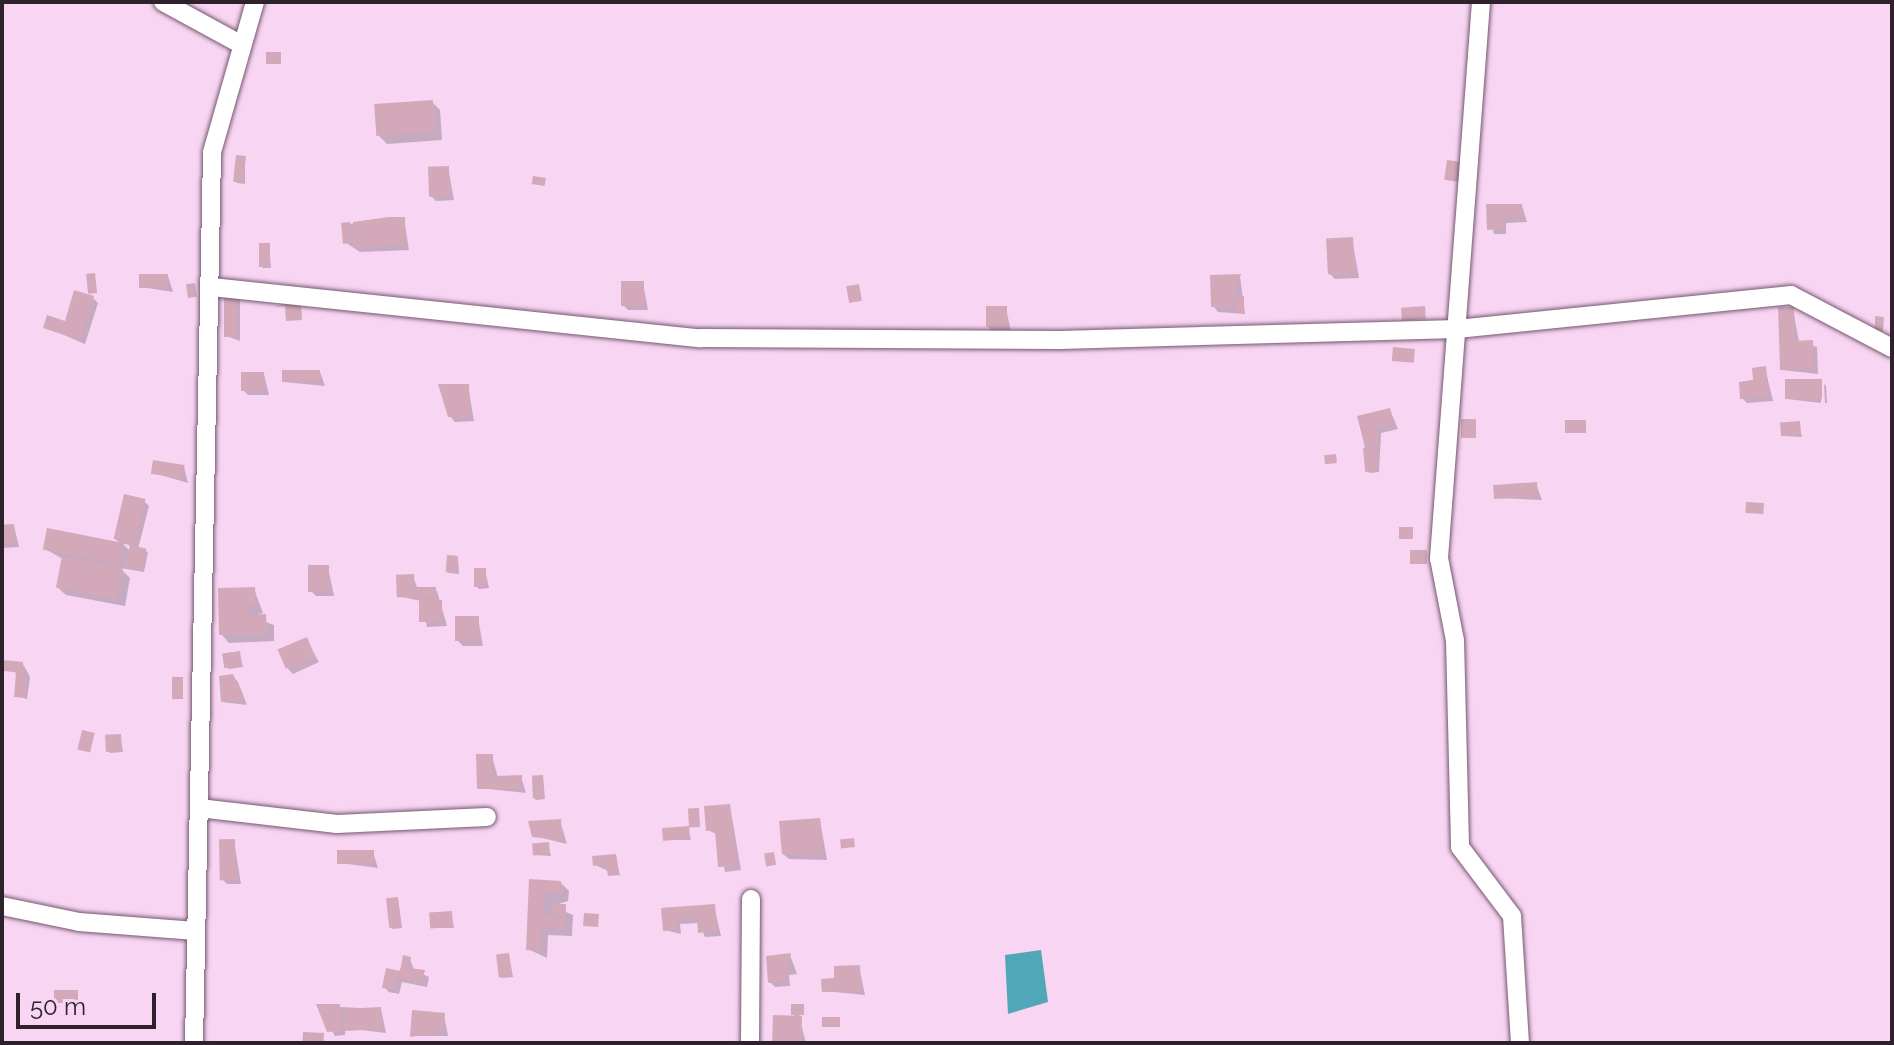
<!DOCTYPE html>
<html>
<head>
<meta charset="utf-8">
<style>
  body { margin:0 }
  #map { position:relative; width:1894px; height:1045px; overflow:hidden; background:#f8d5f2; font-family:Raleway,sans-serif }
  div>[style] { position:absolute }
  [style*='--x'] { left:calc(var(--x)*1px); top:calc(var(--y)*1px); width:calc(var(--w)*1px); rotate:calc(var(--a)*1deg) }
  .water>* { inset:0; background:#50a7b8 }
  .shadow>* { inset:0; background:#0003 }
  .building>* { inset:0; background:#d3a9ba; transform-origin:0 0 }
  .roads { filter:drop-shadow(0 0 2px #755770) drop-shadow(0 0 2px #755770) }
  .minor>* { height:18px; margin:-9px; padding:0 9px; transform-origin:9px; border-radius:9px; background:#fff }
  span { translate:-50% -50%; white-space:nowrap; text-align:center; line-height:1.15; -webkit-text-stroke:6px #f8d5f2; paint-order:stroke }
  .frame { position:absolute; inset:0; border:4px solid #2e212c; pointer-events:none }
  .scale { position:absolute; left:16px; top:993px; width:140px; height:36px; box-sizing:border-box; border:4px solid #2e212c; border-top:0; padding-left:10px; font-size:24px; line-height:28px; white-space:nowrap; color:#2e212c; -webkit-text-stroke:6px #f8d5f2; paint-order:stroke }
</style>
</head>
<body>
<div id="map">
  <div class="water">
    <div style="clip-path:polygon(1041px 950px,1048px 1002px,1008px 1014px,1005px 955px)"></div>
  </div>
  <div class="shadow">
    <div style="clip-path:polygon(432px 102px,440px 110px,442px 140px,387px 144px,379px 136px)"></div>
    <div style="clip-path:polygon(245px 158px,245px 184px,237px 183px,235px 181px)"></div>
    <div style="clip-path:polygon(448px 168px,454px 200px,436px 201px,431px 196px)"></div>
    <div style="clip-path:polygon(1488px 206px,1522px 206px,1527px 222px,1506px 223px,1506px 234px,1494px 234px)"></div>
    <div style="clip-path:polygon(404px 219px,409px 250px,360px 252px,345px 242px,350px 224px)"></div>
    <div style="clip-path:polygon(1352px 239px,1359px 278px,1335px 279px,1330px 274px)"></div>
    <div style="clip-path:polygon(269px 245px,271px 268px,263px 268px,261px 266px)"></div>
    <div style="clip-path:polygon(168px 276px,173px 292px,141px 287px)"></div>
    <div style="clip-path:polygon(1240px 276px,1245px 314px,1218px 312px,1213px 306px)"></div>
    <div style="clip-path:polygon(643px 283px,648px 310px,628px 310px,623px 305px)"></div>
    <div style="clip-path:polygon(235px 295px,240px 300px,240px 341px,226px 336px)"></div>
    <div style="clip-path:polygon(93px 298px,98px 303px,85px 344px,45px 327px,66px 323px)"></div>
    <div style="clip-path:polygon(1006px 308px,1011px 332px,993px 332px,988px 327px)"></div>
    <div style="clip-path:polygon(1793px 309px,1799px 342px,1817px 347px,1818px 374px,1782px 370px)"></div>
    <div style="clip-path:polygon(1765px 368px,1773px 401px,1747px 403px,1742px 398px)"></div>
    <div style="clip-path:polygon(320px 372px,325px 386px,284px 382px)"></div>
    <div style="clip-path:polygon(264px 374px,269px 395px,248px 395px,243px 390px)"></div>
    <div style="clip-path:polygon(1821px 381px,1821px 403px,1787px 399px)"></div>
    <div style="clip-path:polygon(1824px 384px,1826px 386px,1827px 403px,1825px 403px)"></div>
    <div style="clip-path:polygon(468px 386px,474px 421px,455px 422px,450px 416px)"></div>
    <div style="clip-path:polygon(1390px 410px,1398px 429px,1381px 433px,1379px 472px,1369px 473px,1360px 418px)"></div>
    <div style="clip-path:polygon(1799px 423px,1802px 437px,1783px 436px)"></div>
    <div style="clip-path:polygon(184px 467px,188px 483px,154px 473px)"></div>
    <div style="clip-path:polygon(1536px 484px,1542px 500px,1496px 498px)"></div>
    <div style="clip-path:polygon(evenodd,144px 501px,149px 506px,138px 549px,148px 552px,144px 572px,120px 568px,130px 578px,125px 606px,66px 595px,57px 587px,63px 559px,45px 549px,121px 544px,114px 538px,144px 501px,122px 543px,132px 546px,131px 552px,122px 543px)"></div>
    <div style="clip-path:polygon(14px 526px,19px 547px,2px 548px,2px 527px)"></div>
    <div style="clip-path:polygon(458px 558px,459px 574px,449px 573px,447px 572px)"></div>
    <div style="clip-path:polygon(328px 567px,334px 596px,316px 596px,311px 591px)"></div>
    <div style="clip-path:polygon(485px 570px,489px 588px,479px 589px,477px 587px)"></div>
    <div style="clip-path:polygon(413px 576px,418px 590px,437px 591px,447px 626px,427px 627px,421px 601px,398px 596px)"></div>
    <div style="clip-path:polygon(254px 589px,263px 613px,251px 617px,274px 625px,274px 641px,229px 643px,221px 634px)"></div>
    <div style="clip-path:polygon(478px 618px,483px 646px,463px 646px,458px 641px)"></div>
    <div style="clip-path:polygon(306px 640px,319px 662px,293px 674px,288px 669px)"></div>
    <div style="clip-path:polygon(239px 653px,243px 667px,229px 669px,227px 667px)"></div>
    <div style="clip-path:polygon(24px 666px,30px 677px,27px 699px,16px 696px,18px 673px,3px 670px)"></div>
    <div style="clip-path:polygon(233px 676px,238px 682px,247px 705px,222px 702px)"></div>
    <div style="clip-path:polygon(120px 736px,123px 752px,110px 753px,108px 751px)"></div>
    <div style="clip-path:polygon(492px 756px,498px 778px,521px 777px,526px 793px,479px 788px)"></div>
    <div style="clip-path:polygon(543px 777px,545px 799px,536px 800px,534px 798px)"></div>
    <div style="clip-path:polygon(730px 806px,741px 870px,725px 872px,718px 835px,708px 830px)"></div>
    <div style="clip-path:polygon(820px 820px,827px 860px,789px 859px,783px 854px)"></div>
    <div style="clip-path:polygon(560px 821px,567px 844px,534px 836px)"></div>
    <div style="clip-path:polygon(688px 828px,691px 840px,665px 840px)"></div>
    <div style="clip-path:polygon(234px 841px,241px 884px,227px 884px,222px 879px)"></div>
    <div style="clip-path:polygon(548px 844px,551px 856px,534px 855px)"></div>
    <div style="clip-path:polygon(373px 852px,378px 868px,340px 863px)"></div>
    <div style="clip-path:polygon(616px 856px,620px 876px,595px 865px)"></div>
    <div style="clip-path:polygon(531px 882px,561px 883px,569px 891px,568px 901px,552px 906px,573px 915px,572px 936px,548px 935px,547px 958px,528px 949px)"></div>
    <div style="clip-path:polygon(398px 899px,402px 928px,393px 929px,391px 927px)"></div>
    <div style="clip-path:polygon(714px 906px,721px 936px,705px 937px,699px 923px,680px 924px,681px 934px,665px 930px,663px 910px)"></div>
    <div style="clip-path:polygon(451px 913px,454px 928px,433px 928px)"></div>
    <div style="clip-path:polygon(509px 955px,513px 977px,502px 978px,500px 976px)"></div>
    <div style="clip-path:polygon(790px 955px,797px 974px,789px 975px,790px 986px,775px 987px,770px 982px)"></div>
    <div style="clip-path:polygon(410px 959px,414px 970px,429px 977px,427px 987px,402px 982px,399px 994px,389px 992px,384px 987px)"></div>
    <div style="clip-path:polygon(859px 967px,865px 995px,824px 991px,836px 980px)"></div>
    <div style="clip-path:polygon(77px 992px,79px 1003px,56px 1003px)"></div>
    <div style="clip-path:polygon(318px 1006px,381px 1009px,386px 1033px,345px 1028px,345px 1035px,335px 1036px)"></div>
    <div style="clip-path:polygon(805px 1008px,799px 1016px,806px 1043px,776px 1043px,798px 1018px,793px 1014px)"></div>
    <div style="clip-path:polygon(444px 1015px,448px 1036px,412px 1036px)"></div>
  </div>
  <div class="building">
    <div style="left:266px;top:52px;width:15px;height:12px"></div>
    <div style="left:433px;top:100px;width:32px;height:59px;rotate:86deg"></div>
    <div style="left:236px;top:155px;width:10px;height:27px;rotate:6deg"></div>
    <div style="left:1447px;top:160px;width:15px;height:20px;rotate:8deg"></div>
    <div style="left:449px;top:166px;width:30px;height:21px;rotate:88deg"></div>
    <div style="left:533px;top:176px;width:13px;height:8px;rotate:9deg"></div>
    <div style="clip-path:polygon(1486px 204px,1522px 204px,1523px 218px,1502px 218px,1502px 229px,1487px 230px)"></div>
    <div style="clip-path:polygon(389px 217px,405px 217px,405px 245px,353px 248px,353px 222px)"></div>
    <div style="left:350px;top:222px;width:21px;height:9px;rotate:85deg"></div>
    <div style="left:1353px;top:237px;width:36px;height:27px;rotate:87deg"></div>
    <div style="left:259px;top:243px;width:11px;height:24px"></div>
    <div style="left:95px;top:273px;width:20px;height:9px;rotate:84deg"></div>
    <div style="left:139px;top:274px;width:29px;height:14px"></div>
    <div style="clip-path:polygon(1241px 274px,1231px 307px,1211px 307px,1210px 275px)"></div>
    <div style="left:621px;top:281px;width:23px;height:25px"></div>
    <div style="left:195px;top:283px;width:14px;height:9px;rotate:82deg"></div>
    <div style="left:859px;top:284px;width:17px;height:13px;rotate:80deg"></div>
    <div style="clip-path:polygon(74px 290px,94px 296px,80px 340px,43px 328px,47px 315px,65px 321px)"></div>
    <div style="left:224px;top:293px;width:12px;height:44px"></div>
    <div style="left:1235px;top:296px;width:9px;height:17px"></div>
    <div style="clip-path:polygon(301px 301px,302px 320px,286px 321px,285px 306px,273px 307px)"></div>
    <div style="left:986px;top:306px;width:21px;height:21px"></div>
    <div style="left:1425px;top:306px;width:13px;height:24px;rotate:86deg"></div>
    <div style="clip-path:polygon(1778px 307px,1794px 307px,1795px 341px,1813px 340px,1814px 369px,1780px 370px)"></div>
    <div style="clip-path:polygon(1875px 316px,1884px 317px,1883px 331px,1875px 330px)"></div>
    <div style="left:1393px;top:347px;width:22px;height:14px;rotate:5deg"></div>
    <div style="clip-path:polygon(1766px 366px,1769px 396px,1740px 399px,1739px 382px,1753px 380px,1752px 368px)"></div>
    <div style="left:320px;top:370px;width:12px;height:38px;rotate:90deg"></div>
    <div style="left:241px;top:372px;width:23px;height:19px"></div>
    <div style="left:1822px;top:379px;width:20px;height:37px;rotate:90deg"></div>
    <div style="clip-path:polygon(438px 384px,469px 384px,470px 417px,448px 417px)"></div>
    <div style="clip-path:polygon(1390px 408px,1394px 424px,1377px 428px,1381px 444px,1365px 447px,1357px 416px)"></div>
    <div style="left:1461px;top:419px;width:15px;height:19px"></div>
    <div style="left:1565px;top:420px;width:21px;height:13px"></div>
    <div style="left:1800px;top:421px;width:14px;height:20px;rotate:86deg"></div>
    <div style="left:1376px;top:447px;width:24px;height:13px;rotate:85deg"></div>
    <div style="left:1336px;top:454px;width:9px;height:12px;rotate:84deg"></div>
    <div style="left:153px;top:460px;width:32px;height:14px;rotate:9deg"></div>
    <div style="left:1537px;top:482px;width:14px;height:44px;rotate:86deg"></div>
    <div style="left:124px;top:494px;width:22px;height:46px;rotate:13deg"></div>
    <div style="left:1746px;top:502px;width:18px;height:11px;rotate:3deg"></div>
    <div style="left:14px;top:524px;width:19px;height:12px;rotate:87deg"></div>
    <div style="left:1399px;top:527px;width:14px;height:12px"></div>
    <div style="left:47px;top:528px;width:78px;height:22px;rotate:11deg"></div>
    <div style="left:130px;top:545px;width:17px;height:23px;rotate:13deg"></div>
    <div style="left:1410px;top:550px;width:17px;height:14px"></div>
    <div style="left:447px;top:555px;width:11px;height:17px;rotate:5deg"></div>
    <div style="left:62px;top:556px;width:62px;height:32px;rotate:11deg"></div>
    <div style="left:308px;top:565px;width:21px;height:27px"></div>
    <div style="left:474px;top:568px;width:12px;height:19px"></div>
    <div style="left:414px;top:574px;width:23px;height:18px;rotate:88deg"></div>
    <div style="clip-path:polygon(255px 587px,256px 605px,247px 606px,247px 615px,266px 614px,267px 634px,219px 635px,218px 588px)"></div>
    <div style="left:436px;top:587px;width:11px;height:19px;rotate:90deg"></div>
    <div style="left:419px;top:600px;width:23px;height:22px"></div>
    <div style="left:455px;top:616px;width:24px;height:25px"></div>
    <div style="left:307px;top:637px;width:21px;height:32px;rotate:67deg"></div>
    <div style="left:240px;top:651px;width:15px;height:18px;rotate:82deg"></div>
    <div style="clip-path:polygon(2px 660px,23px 662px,26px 698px,14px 697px,16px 672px,2px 671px)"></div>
    <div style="clip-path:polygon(233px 674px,244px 701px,221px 702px,219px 676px)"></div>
    <div style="left:172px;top:677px;width:11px;height:22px"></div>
    <div style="left:82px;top:730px;width:13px;height:20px;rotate:13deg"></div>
    <div style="left:121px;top:734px;width:17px;height:16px;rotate:87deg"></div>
    <div style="clip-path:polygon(476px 754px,493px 754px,493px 776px,522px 775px,522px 789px,477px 789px)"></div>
    <div style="left:543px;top:775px;width:23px;height:11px;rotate:88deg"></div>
    <div style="clip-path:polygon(730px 804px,737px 866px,718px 867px,715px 830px,706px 831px,704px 806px)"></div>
    <div style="left:699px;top:808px;width:19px;height:11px;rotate:87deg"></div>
    <div style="clip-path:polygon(820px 818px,823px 856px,782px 854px,779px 821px)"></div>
    <div style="clip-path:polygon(561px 819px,562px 840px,532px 837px,528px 821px)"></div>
    <div style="left:689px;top:826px;width:13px;height:27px;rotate:86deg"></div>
    <div style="left:854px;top:838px;width:9px;height:14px;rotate:84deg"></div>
    <div style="left:235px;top:839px;width:41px;height:16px;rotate:89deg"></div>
    <div style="left:549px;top:842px;width:12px;height:17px;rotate:85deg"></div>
    <div style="left:337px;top:850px;width:37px;height:14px"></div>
    <div style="left:774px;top:852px;width:13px;height:10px;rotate:81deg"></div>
    <div style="clip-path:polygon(616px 854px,619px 875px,608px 876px,606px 864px,593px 866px,592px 856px)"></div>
    <div style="clip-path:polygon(529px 879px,561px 881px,561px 894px,544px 893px,543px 915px,552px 915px,553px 904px,566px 904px,565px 929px,541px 928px,540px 951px,526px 950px)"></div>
    <div style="left:398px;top:897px;width:30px;height:12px;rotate:84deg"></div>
    <div style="clip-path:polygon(715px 904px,717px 931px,698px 933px,697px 918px,676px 920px,677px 930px,663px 931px,661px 908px)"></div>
    <div style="left:452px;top:911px;width:16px;height:23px;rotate:86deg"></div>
    <div style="left:584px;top:913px;width:15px;height:13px;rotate:4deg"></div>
    <div style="left:509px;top:953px;width:23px;height:13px;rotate:83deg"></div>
    <div style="clip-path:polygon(791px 953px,785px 981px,768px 983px,766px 956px)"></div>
    <div style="clip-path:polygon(403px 955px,411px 957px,409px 968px,425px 970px,422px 983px,397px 978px,395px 990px,382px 988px,386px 968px,400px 971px)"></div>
    <div style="clip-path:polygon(860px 965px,861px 991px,822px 992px,821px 979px,834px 978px,834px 966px)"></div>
    <div style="left:78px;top:990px;width:12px;height:24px;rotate:90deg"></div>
    <div style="clip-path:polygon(316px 1004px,340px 1004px,341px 1031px,327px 1032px)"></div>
    <div style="left:791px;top:1004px;width:13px;height:11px"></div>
    <div style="left:381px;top:1007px;width:22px;height:38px;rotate:87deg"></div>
    <div style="clip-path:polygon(412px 1010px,445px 1013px,443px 1031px,410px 1037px)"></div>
    <div style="left:802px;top:1016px;width:27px;height:29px;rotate:92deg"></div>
    <div style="left:840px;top:1017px;width:10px;height:18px;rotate:90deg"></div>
    <div style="left:303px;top:1032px;width:21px;height:11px;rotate:3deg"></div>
  </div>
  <div class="roads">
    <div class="minor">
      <div style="--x:163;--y:2;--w:88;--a:28.6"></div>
      <div style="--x:1481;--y:2;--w:558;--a:94.32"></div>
      <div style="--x:1439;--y:558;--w:84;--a:79"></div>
      <div style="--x:1455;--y:640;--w:207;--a:88.6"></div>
      <div style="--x:1460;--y:847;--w:86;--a:53"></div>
      <div style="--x:1512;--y:916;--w:127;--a:86.4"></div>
      <div style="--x:211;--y:287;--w:492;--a:6"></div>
      <div style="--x:700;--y:338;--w:360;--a:0.3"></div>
      <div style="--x:1060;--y:340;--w:397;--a:-1.6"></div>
      <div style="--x:1457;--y:329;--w:336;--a:-5.8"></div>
      <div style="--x:1791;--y:295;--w:114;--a:27.7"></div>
      <div style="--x:199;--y:808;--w:139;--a:6.6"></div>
      <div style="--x:337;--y:824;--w:150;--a:-2.7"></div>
      <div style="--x:2;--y:906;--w:79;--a:11.7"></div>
      <div style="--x:79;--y:922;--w:117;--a:4.4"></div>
      <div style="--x:194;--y:1043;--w:891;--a:-88.84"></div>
      <div style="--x:212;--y:152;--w:156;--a:-74"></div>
      <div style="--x:750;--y:1043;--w:144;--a:-89.6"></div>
    </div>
  </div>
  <div class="frame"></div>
  <div class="scale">50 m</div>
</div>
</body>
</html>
